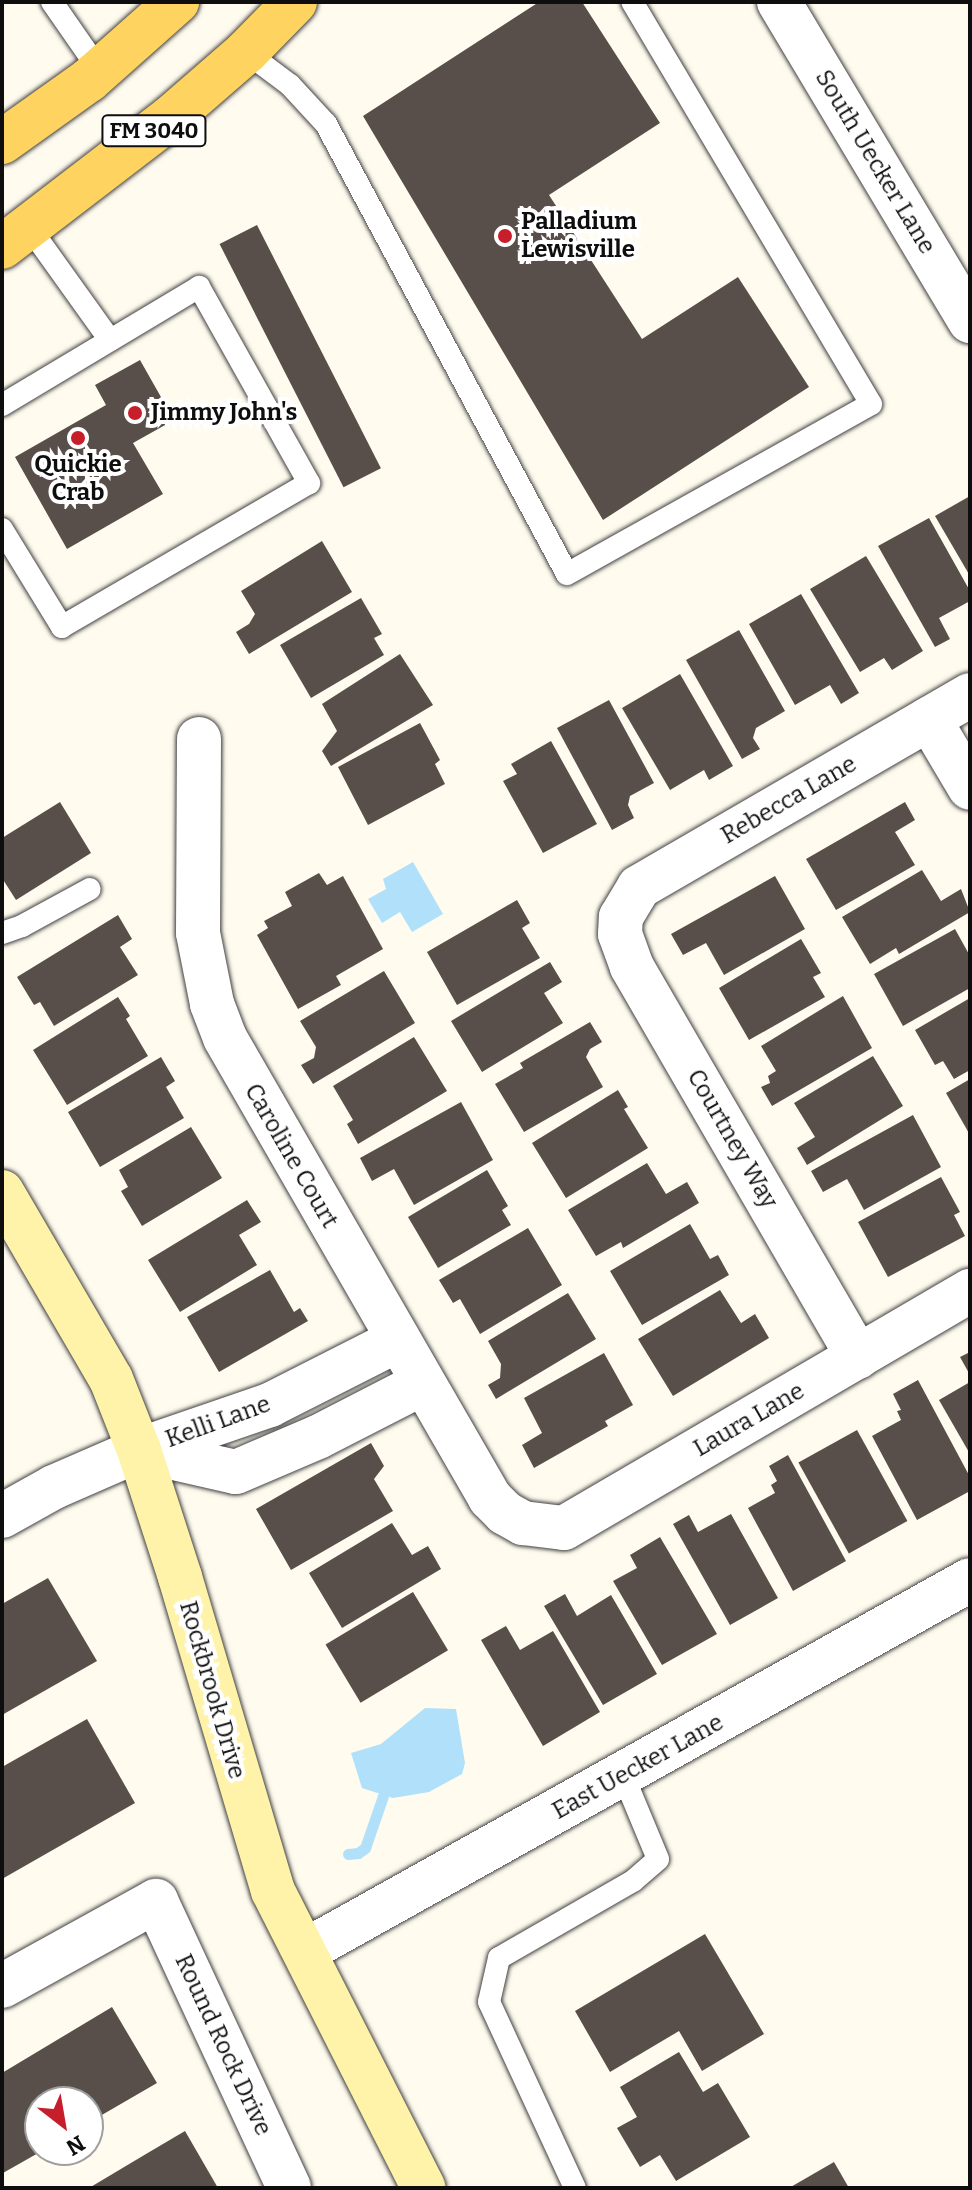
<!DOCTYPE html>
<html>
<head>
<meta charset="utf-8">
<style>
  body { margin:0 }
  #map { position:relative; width:972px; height:2190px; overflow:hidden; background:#fffbef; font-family:Bitter,serif }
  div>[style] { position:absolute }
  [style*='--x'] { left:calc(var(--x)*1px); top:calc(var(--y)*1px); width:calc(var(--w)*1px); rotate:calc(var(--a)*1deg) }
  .water>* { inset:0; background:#b1e1fa }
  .stream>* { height:11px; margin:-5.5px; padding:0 5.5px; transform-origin:5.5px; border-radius:5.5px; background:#b1e1fa }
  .building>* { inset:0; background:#584f4a; transform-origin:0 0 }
  .roads { filter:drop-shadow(0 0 2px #414141) drop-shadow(0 0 2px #414141) }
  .lane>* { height:22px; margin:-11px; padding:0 11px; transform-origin:11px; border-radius:11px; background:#fff }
  .street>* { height:44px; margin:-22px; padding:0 22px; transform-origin:22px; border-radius:22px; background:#fff }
  .secondary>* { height:44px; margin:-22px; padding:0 22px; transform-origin:22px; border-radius:22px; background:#fff3aa }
  .primary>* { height:44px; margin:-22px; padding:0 22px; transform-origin:22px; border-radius:22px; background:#ffd35f }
  .dots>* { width:22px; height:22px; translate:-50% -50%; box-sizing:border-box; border:4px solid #fff; border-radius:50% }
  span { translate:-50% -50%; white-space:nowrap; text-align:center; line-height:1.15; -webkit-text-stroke:8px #fff; paint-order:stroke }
  .shield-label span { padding:2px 6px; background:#fff; border:2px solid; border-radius:6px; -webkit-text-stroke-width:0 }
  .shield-label { font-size:22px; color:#0e0e0e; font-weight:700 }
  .street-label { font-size:24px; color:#0e0e0e }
  .poi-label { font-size:24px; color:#0e0e0e; font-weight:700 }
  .left { translate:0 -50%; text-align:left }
  .frame { position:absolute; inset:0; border:4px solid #0e0e0e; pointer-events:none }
  .north { position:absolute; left:24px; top:2086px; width:80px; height:80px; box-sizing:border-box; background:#fff; border:2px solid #9f9f9f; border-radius:50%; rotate:149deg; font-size:22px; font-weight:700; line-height:32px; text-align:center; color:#0e0e0e }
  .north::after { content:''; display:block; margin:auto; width:28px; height:36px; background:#c71e2c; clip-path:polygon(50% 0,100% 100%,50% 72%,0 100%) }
</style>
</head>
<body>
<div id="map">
  <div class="water">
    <div style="clip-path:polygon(413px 862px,443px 914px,412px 932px,400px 912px,382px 923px,368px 899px,386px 889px,383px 879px)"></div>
    <div style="clip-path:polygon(425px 1708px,456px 1709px,465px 1763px,462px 1774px,429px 1792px,393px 1798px,362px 1788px,351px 1753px,381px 1744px)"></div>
  </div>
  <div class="stream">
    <div style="--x:348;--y:1854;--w:10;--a:-6"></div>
    <div style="--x:358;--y:1853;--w:9;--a:-36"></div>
    <div style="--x:365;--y:1848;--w:55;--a:-70.9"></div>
  </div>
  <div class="building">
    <div style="clip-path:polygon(539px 2px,582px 2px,660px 123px,549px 195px,642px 339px,738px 277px,809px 387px,603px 520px,363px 116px)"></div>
    <div style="left:257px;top:225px;width:273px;height:42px;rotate:63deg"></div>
    <div style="clip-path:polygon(140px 360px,174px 420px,133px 443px,163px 494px,67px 549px,15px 457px,106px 405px,95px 385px)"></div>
    <div style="clip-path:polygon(970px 496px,970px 576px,935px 516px)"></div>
    <div style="clip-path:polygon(929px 518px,970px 591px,970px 601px,939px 618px,950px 639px,935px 647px,878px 546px)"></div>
    <div style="clip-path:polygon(322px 541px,352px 592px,249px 654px,236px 632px,249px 624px,255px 614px,241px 591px)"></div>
    <div style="clip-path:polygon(866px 556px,923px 651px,892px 670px,884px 658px,860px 672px,810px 589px)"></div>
    <div style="clip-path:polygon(801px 594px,859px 693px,841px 704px,830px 685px,795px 705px,749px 624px)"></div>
    <div style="clip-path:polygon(361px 598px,382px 634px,374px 638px,384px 655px,311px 698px,280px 645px)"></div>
    <div style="clip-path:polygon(739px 630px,785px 711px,756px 728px,753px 738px,760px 749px,742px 759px,686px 660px)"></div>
    <div style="clip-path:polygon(400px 654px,433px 705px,331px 766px,322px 751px,337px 731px,322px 704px)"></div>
    <div style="clip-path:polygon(680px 674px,733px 766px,709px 780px,704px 770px,670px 790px,622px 708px)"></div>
    <div style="clip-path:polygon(609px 700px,654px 783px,630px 796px,628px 805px,634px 818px,612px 830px,557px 728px)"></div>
    <div style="clip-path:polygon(420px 723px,440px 760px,435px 764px,445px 784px,368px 825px,338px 767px)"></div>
    <div style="clip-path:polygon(551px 741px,597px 824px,543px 853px,503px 781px,517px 774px,511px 764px)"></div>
    <div style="clip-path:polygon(60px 802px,91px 853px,16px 900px,2px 878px,2px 838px)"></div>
    <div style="clip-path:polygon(905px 802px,915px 820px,895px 832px,915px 865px,836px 910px,806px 859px)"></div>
    <div style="clip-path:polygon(922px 870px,941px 901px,961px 889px,970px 912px,899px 954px,896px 948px,870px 964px,842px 917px)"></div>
    <div style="clip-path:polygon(319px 873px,327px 885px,343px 876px,383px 949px,336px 976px,341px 985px,298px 1009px,257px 935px,268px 928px,264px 921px,292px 906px,285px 892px)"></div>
    <div style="clip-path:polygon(775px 876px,805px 929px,724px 975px,706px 943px,683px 955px,671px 934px)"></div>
    <div style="clip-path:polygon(517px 900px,530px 923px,522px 928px,540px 958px,457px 1005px,427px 952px)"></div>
    <div style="clip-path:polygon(118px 915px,132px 939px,120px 947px,138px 975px,54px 1026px,40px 1002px,34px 1005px,17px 977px)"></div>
    <div style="clip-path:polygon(955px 929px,970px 956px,970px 988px,903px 1026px,874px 974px)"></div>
    <div style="clip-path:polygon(801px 939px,821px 973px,813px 977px,825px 997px,749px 1040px,719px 988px)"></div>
    <div style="clip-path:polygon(550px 962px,562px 982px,544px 993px,563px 1023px,482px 1072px,451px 1021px)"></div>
    <div style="clip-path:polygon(384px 971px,415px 1023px,313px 1084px,301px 1065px,314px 1058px,316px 1047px,300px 1021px)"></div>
    <div style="clip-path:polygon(843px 996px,872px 1048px,772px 1106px,761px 1087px,770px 1083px,768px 1076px,776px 1071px,761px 1046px)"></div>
    <div style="clip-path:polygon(118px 997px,130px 1016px,126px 1019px,148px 1056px,67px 1105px,33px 1050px)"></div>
    <div style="clip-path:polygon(970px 998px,970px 1070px,954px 1079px,943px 1061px,935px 1065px,915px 1030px)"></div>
    <div style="clip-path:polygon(590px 1022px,602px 1042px,590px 1049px,586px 1057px,603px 1087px,524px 1132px,495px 1084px,523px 1068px,520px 1063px)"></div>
    <div style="clip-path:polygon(414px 1037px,447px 1091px,358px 1144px,347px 1124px,353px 1120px,333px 1086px)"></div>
    <div style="clip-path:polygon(873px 1056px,903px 1106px,807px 1165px,797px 1148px,815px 1137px,794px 1103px)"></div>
    <div style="clip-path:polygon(161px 1057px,175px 1081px,166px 1087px,184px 1118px,100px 1167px,68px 1112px)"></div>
    <div style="clip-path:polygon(970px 1079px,970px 1135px,946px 1093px)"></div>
    <div style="clip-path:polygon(618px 1090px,628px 1107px,624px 1109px,648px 1148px,566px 1198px,532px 1143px)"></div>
    <div style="clip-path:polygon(461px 1102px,493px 1160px,414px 1205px,394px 1169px,372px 1181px,360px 1158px)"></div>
    <div style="clip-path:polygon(913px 1115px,941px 1167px,864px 1210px,847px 1179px,823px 1192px,811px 1171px)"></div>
    <div style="clip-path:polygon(191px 1127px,222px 1178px,142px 1226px,121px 1191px,128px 1187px,119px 1170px)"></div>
    <div style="clip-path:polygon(647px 1163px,666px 1194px,687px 1182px,699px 1203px,623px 1248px,621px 1242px,596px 1256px,568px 1210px)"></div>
    <div style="clip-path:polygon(487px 1170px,508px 1206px,502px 1210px,511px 1225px,438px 1268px,408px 1217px)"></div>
    <div style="clip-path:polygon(941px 1177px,960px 1212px,954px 1215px,965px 1236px,888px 1277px,858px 1222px)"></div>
    <div style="clip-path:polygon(247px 1200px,261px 1222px,239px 1235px,257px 1265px,180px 1312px,148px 1260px)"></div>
    <div style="clip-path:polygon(690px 1224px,710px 1259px,718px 1255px,729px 1275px,642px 1325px,610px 1271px)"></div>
    <div style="clip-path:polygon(528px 1228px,562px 1285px,480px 1334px,460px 1299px,453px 1303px,439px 1280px)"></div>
    <div style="clip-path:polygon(270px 1270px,294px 1312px,300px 1308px,308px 1321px,219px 1372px,187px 1317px)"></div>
    <div style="clip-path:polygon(720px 1290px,741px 1323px,755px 1314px,769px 1338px,673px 1396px,638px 1339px)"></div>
    <div style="clip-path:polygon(568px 1293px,596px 1339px,496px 1399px,488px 1385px,500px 1378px,501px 1364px,488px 1341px)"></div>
    <div style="clip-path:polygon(970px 1352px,970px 1375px,960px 1357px)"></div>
    <div style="clip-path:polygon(604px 1353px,633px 1405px,605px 1421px,608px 1426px,534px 1468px,522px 1445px,542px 1433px,524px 1398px)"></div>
    <div style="clip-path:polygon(918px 1380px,970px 1477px,970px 1491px,917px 1520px,872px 1436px,901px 1420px,897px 1411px,901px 1410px,893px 1394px)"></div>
    <div style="clip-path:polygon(970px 1382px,970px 1454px,939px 1400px)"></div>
    <div style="left:857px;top:1430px;width:104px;height:67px;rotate:61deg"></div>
    <div style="clip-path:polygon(371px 1443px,384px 1466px,374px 1479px,393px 1511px,291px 1570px,256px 1509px)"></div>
    <div style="clip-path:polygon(788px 1455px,846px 1561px,793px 1591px,748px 1508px,775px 1493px,771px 1485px,777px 1481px,769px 1466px)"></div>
    <div style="clip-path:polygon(731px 1514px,778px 1598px,730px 1625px,673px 1524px,689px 1515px,698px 1532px)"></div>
    <div style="clip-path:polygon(392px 1523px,412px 1555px,428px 1546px,441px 1569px,342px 1628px,309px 1573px)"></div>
    <div style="clip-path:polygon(660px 1537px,717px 1634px,662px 1665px,613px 1581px,637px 1568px,630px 1555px)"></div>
    <div style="clip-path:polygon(48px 1578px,97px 1661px,2px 1715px,2px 1604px)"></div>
    <div style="left:413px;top:1592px;width:68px;height:102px;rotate:59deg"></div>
    <div style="clip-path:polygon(565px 1594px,577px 1616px,611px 1595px,657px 1674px,603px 1705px,544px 1606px)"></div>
    <div style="clip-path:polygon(506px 1626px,520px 1650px,553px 1631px,600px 1712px,543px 1746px,481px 1640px)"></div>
    <div style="clip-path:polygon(87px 1719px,135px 1803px,2px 1879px,2px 1767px)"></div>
    <div style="clip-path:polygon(705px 1934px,764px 2034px,702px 2071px,679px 2031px,610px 2072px,575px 2011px)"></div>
    <div style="clip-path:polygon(112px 2007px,157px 2083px,88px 2123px,88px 2102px,40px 2102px,40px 2152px,3px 2173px,2px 2073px)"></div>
    <div style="clip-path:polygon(679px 2052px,703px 2092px,718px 2083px,750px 2137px,676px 2181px,660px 2155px,640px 2167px,617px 2128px,637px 2117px,620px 2087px)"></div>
    <div style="clip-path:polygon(185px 2131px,218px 2188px,89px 2188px,146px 2154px)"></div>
    <div style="clip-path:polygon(834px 2162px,849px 2188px,789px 2188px)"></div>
  </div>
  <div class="roads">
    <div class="lane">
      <div style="--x:52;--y:2;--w:84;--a:55.2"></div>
      <div style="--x:246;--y:52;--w:55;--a:36.9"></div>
      <div style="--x:290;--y:85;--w:53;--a:47.3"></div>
      <div style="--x:326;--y:124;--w:510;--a:61.83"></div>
      <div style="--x:567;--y:574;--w:348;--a:-29.2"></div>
      <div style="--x:871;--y:404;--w:468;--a:-120.7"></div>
      <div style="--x:29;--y:227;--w:139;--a:54.4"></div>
      <div style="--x:2;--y:405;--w:230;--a:-30.9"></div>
      <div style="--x:199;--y:287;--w:225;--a:60.7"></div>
      <div style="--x:309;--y:483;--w:286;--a:149.8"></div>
      <div style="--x:62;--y:627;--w:115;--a:-121.5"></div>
      <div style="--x:2;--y:933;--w:21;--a:-19"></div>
      <div style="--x:22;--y:926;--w:77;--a:-28.6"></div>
      <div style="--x:575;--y:2188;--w:205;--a:-114.8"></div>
      <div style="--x:489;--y:2002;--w:45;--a:-77.2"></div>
      <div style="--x:499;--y:1958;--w:155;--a:-29.9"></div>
      <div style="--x:633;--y:1881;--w:33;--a:-41"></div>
      <div style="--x:658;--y:1859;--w:91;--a:-112.6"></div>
    </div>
    <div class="street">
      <div style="--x:779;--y:2;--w:372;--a:59.1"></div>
      <div style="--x:929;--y:719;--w:80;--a:59.3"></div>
      <div style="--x:199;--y:739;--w:194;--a:90.3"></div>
      <div style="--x:198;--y:933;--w:72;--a:78.8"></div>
      <div style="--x:212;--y:1004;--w:36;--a:69"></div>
      <div style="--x:225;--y:1038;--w:531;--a:60.05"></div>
      <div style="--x:490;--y:1498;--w:21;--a:45"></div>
      <div style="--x:505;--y:1513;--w:21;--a:29"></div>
      <div style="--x:523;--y:1523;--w:41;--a:7"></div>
      <div style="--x:564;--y:1528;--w:470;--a:-30.3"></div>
      <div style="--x:858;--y:1357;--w:451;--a:-120.1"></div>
      <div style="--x:632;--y:967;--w:35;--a:-110"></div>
      <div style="--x:620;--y:934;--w:17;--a:-87"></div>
      <div style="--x:621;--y:917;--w:35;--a:-59"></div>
      <div style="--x:639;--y:887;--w:383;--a:-30.1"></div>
      <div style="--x:139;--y:1450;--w:99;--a:12.8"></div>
      <div style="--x:236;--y:1472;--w:89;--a:-23.1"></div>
      <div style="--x:318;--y:1437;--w:118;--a:-27.2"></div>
      <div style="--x:2;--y:1516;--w:60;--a:-29.1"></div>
      <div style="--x:54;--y:1487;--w:93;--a:-23.5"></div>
      <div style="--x:139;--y:1450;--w:139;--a:-19"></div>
      <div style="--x:270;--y:1405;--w:144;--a:-26.9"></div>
      <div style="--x:305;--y:1951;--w:761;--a:-29.16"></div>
      <div style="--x:2;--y:1986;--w:176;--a:-28.9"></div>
      <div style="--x:156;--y:1901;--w:316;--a:65.1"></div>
    </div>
    <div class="secondary">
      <div style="--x:2;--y:1192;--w:216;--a:59.8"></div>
      <div style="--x:111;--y:1379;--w:76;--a:68.5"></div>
      <div style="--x:139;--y:1450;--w:133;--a:72.1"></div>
      <div style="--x:180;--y:1577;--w:327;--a:73.5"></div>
      <div style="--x:273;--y:1891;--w:333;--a:63.1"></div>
    </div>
    <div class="primary">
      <div style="--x:2;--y:142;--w:107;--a:-35.5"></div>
      <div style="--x:89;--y:80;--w:118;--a:-41.6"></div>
      <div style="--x:2;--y:247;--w:212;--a:-37.5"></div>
      <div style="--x:170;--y:118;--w:101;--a:-41"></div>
      <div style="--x:246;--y:52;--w:70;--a:-45.6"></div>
    </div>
  </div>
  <div class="dots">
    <div style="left:505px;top:236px;background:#c71e2c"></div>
    <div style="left:135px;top:413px;background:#c71e2c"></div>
    <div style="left:78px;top:438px;background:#c71e2c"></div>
  </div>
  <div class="shield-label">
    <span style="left:154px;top:131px">FM 3040</span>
  </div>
  <div class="street-label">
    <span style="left:875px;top:162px;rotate:59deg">South Uecker Lane</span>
    <span style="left:789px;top:800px;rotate:-30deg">Rebecca Lane</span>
    <span style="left:732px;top:1139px;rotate:60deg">Courtney Way</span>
    <span style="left:291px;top:1156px;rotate:60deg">Caroline Court</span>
    <span style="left:749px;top:1420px;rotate:-30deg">Laura Lane</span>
    <span style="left:218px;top:1422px;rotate:-20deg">Kelli Lane</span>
    <span style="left:212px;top:1690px;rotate:74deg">Rockbrook Drive</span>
    <span style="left:638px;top:1767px;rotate:-29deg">East Uecker Lane</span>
    <span style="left:223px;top:2045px;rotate:65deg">Round Rock Drive</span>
  </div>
  <div class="poi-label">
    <span class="left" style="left:521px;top:236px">Palladium<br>Lewisville</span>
    <span class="left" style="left:151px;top:413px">Jimmy John's</span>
    <span style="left:78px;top:479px">Quickie<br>Crab</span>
  </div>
  <div class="frame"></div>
  <div class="north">N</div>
</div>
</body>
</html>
